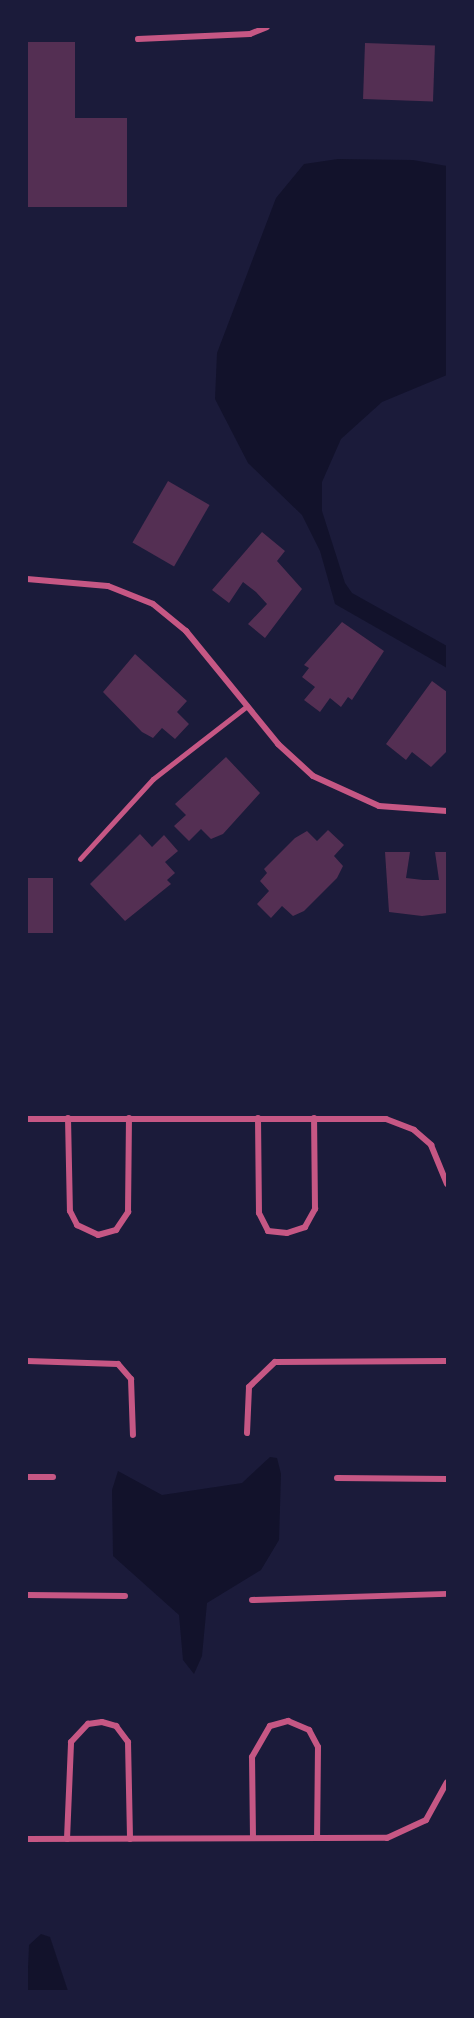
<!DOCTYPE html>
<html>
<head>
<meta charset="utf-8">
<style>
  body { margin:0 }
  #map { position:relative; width:474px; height:2018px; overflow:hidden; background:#1b1b3a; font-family:Quicksand,sans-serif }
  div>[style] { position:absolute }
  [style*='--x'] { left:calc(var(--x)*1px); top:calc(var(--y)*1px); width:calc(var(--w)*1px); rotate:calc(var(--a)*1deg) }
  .water>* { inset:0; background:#12122b }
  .building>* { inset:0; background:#542f53; transform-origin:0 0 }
  .service>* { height:4.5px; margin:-2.25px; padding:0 2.25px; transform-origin:2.25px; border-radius:2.25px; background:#c65784 }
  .minor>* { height:6px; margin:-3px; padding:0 3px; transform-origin:3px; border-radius:3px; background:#c65784 }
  span { translate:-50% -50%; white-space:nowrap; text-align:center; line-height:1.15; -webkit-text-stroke:6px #1b1b3a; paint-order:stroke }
  .frame { position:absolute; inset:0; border:28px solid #1b1b3a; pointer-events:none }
</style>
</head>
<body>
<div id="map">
  <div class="water">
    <div style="clip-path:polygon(338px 159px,413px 160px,447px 166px,447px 375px,382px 402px,341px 439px,322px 482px,322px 511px,345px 583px,352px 593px,447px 646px,447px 668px,335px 604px,320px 551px,302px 515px,248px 463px,215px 399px,217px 353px,276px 198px,304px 164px)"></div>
    <div style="clip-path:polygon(270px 1457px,277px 1458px,281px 1474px,279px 1540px,261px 1570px,207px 1603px,202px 1656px,194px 1674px,183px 1660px,179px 1615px,113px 1556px,112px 1490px,118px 1471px,162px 1495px,242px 1483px)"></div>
    <div style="clip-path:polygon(41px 1934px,50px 1937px,68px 1991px,27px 1991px,29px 1945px)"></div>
  </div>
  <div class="building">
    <div style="clip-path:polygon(27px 42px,75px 42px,75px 118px,127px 118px,127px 207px,27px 207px)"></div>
    <div style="left:365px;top:43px;width:70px;height:56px;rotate:2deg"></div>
    <div style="left:168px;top:481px;width:48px;height:71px;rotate:30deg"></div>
    <div style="clip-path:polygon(262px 532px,285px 551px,277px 561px,302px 589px,265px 638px,248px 624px,267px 604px,256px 592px,243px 582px,229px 603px,212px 590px)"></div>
    <div style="clip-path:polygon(342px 622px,384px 651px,352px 700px,348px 697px,341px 707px,330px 698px,320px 712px,304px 700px,315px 687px,302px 677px,309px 668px,304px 665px)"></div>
    <div style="clip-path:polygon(135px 654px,187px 701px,177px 712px,189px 724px,175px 739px,162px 728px,153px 738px,142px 732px,103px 692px)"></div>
    <div style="clip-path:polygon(432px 681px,447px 692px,447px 751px,431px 767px,412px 752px,406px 760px,386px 744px)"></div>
    <div style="clip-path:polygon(226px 757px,260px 793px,223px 834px,211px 839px,201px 829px,189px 841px,174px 826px,186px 815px,175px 804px)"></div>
    <div style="clip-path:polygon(328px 830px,344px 845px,334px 856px,343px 866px,337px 878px,304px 911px,293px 916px,282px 906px,271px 918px,257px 904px,269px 891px,260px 881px,267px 873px,264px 869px,295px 838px,307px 831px,317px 841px)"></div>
    <div style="clip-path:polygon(140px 834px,152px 847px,164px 835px,178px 851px,165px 862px,175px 873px,167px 880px,171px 884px,125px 921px,90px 884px)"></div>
    <div style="clip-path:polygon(385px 852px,410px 852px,406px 878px,423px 880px,439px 880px,435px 852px,447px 852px,447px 913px,422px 916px,389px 912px)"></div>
    <div style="left:27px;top:878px;width:26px;height:55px"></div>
  </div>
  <div class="service">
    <div style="--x:80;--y:859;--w:108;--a:-47.6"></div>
    <div style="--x:153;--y:779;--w:119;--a:-37.8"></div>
  </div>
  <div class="minor">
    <div style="--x:138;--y:39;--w:112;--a:-2.6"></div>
    <div style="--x:250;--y:34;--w:18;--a:-22"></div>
    <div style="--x:27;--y:579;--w:81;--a:4.9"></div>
    <div style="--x:108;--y:586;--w:48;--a:21.8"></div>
    <div style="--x:153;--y:604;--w:43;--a:39.3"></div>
    <div style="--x:186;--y:631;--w:146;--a:50.8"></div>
    <div style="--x:278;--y:744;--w:47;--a:42.4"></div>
    <div style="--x:313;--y:776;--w:72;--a:24.4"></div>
    <div style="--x:379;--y:806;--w:68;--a:4.2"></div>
    <div style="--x:68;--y:1118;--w:93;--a:88.8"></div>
    <div style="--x:70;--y:1211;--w:16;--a:63"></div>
    <div style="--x:77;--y:1225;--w:23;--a:25"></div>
    <div style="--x:98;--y:1235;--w:19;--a:-16"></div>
    <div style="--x:116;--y:1230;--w:22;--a:-56"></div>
    <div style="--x:128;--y:1212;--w:94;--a:-89.4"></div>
    <div style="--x:258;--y:1118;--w:95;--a:89.4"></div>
    <div style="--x:259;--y:1213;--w:20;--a:63"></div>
    <div style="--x:268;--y:1231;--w:19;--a:6"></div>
    <div style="--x:287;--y:1233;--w:19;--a:-18"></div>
    <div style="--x:305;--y:1227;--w:21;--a:-61"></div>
    <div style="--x:315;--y:1209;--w:91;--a:-90.6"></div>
    <div style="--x:27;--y:1119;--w:359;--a:0"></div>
    <div style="--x:386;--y:1119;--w:30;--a:21"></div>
    <div style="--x:414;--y:1130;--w:23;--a:41"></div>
    <div style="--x:431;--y:1145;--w:42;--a:67.7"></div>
    <div style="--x:27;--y:1361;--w:91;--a:1.9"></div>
    <div style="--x:118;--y:1364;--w:20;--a:49"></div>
    <div style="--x:131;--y:1379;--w:56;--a:88"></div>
    <div style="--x:247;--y:1433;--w:46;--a:-87.5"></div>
    <div style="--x:249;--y:1387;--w:36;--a:-44"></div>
    <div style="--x:275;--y:1362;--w:172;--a:-0.3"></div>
    <div style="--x:27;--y:1477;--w:26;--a:0"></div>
    <div style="--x:337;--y:1478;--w:110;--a:0.5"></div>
    <div style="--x:27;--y:1595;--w:98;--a:0.6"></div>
    <div style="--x:252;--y:1600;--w:195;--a:-1.8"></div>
    <div style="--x:253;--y:1838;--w:81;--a:-90.7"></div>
    <div style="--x:252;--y:1757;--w:36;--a:-60"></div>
    <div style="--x:270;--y:1726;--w:19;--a:-16"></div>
    <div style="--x:288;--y:1721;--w:23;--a:23"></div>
    <div style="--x:309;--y:1730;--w:19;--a:62"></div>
    <div style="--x:318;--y:1747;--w:91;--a:90.6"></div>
    <div style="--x:27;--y:1839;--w:360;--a:-0.2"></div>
    <div style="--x:387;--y:1838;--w:43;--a:-24.8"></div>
    <div style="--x:426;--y:1820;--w:43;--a:-61.1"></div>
    <div style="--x:67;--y:1839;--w:97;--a:-87.6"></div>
    <div style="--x:71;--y:1742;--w:25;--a:-47"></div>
    <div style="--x:88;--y:1724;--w:14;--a:-8"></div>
    <div style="--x:102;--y:1722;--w:15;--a:16"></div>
    <div style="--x:116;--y:1726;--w:20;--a:53"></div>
    <div style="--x:128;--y:1742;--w:97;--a:88.8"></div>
  </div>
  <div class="frame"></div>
</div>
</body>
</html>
